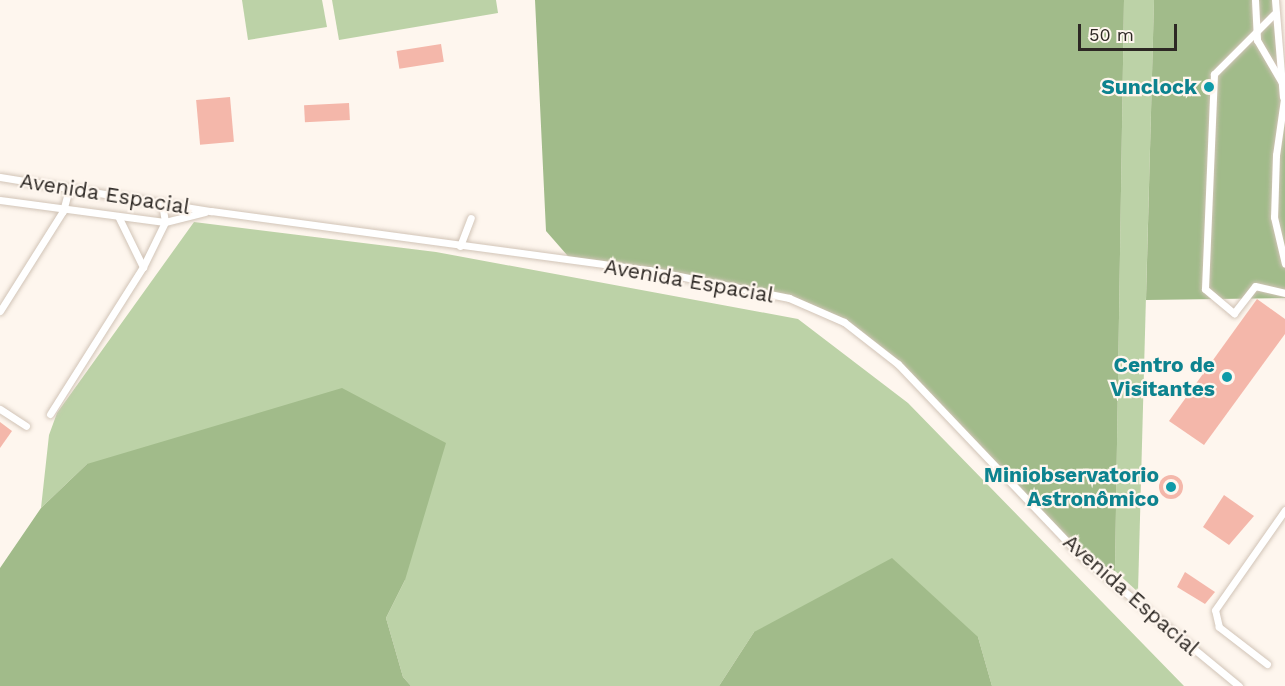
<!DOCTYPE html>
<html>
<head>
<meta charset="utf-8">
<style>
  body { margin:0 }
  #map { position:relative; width:1285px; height:686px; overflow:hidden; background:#fef6ee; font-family:"Work Sans",sans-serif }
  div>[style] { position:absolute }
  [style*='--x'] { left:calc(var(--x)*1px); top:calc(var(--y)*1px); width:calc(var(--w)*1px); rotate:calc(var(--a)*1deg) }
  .green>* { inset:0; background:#bcd2a7 }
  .forest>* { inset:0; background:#a1bb8a }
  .building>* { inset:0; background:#f4b7aa; transform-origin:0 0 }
  .round { border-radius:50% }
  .roads { filter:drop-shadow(0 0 2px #d1c4b7) drop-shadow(0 0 2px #d1c4b7) }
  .lane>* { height:7px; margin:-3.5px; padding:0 3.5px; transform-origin:3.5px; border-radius:3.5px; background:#fff }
  .dots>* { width:16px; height:16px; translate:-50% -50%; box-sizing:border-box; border:3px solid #fef6ee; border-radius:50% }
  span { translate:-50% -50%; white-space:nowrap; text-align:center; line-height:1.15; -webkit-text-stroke:4.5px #fef6ee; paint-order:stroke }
  .culture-label { font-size:21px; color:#0d838f; font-weight:700 }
  .right { translate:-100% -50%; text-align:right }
  .street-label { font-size:21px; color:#2d2824 }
  .scale { position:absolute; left:1078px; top:24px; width:99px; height:27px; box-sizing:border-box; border:3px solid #2d2824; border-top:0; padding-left:8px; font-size:18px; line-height:21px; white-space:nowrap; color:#2d2824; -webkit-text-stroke:4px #fef6ee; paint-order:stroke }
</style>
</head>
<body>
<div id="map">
  <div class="green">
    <div style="clip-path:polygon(242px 0,322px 0,327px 27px,248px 40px)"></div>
    <div style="clip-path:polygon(332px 0,496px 0,498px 13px,339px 40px)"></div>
    <div style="clip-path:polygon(1124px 0,1154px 0,1138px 592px,1115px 571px)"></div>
    <div style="clip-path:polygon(194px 222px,436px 252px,798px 319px,908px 403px,1184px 686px,992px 686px,978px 637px,754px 632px,719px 686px,411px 686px,403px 677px,386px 618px,405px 580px,87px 464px,41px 508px,49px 435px,57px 413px)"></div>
  </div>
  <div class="forest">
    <div style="clip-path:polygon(535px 0,1124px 0,1115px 571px,1080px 555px,898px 364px,844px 322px,789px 298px,745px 287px,574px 263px,546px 231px)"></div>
    <div style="clip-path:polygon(1154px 0,1275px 0,1285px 92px,1285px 298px,1146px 300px)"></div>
    <div style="clip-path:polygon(342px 388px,446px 443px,405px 580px,386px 618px,403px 677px,411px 686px,0 686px,0 568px,41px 508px,87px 464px)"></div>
    <div style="clip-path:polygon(892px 558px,978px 637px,992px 686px,719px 686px,754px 632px)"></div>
  </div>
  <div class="building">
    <div style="left:441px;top:44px;width:18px;height:45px;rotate:81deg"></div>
    <div style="left:230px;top:97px;width:45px;height:34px;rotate:85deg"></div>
    <div style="left:349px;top:103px;width:17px;height:45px;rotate:87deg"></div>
    <div style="clip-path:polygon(1257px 299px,1285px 319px,1285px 334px,1204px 445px,1169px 421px)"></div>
    <div style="clip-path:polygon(0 422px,12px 431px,0 448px)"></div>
    <div class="round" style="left:1159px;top:475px;width:24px;height:24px"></div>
    <div style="clip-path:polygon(1224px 495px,1254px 516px,1229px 545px,1203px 527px)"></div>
    <div style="clip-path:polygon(1185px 572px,1215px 592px,1205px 604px,1177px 587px)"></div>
  </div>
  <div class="roads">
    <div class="lane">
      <div style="--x:1255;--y:0;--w:40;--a:87.1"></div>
      <div style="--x:1257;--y:40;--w:48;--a:59.7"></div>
      <div style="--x:1275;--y:0;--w:97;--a:85.3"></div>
      <div style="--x:1274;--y:14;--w:85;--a:135"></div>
      <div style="--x:1214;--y:74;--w:215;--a:92.4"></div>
      <div style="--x:1205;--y:289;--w:38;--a:40"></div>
      <div style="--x:1234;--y:313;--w:34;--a:-52"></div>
      <div style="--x:1255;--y:286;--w:31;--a:13"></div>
      <div style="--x:1285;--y:92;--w:64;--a:98.1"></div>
      <div style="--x:1276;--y:155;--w:62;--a:91.8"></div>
      <div style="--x:1274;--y:217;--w:48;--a:76.8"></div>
      <div style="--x:0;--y:177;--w:214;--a:9.2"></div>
      <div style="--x:211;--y:211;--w:442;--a:7.7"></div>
      <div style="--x:649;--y:270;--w:143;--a:11.3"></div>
      <div style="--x:789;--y:298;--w:60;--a:23.6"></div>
      <div style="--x:844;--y:322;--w:68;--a:37.9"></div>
      <div style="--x:898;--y:364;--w:264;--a:46.4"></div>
      <div style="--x:1080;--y:555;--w:206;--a:39.5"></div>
      <div style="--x:0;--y:200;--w:166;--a:7.6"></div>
      <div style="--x:165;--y:222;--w:41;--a:-14"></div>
      <div style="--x:119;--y:218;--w:55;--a:63.9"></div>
      <div style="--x:460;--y:246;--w:30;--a:-69"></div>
      <div style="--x:0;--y:311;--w:118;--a:-57.8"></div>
      <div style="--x:63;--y:211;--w:23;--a:-75"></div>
      <div style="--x:0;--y:409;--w:31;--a:33"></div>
      <div style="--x:50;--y:414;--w:174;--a:-57.7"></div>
      <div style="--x:143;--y:267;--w:50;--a:-63.9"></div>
      <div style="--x:165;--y:222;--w:19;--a:-99"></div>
      <div style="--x:1267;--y:664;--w:61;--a:-142.4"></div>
      <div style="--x:1219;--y:627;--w:17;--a:-103"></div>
      <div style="--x:1215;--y:610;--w:122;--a:-55"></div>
    </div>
  </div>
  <div class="dots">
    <div style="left:1209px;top:87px;background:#0f9aa8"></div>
    <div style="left:1227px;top:377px;background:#0f9aa8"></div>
    <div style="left:1171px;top:487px;background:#0f9aa8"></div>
  </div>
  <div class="culture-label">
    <span class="right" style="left:1197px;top:87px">Sunclock</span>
    <span class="right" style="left:1215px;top:377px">Centro de<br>Visitantes</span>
    <span class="right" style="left:1159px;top:487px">Miniobservatorio<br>Astronômico</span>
  </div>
  <div class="street-label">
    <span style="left:105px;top:194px;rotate:9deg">Avenida Espacial</span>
    <span style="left:689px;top:281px;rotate:10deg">Avenida Espacial</span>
    <span style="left:1131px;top:595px;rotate:41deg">Avenida Espacial</span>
  </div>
  <div class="scale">50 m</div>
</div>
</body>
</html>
